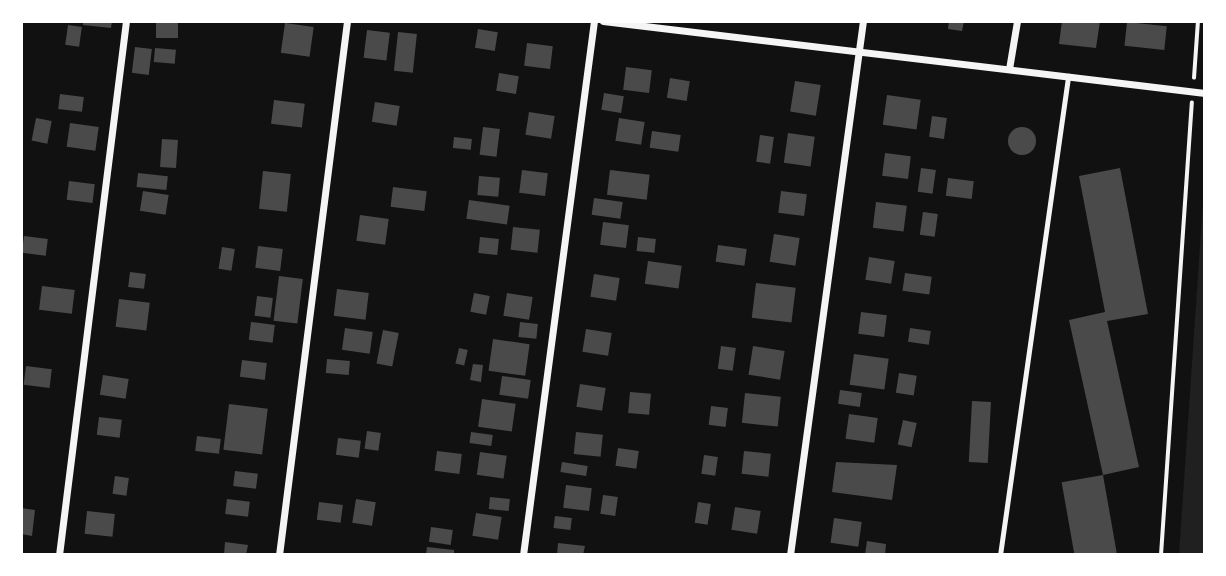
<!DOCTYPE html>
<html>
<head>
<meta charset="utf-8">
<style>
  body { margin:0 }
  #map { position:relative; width:1226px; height:576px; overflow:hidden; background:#111; font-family:"DejaVu Sans",sans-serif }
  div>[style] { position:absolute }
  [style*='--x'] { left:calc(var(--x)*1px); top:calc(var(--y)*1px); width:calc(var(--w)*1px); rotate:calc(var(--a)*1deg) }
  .green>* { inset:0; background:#202020 }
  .building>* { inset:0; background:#4a4a4a; transform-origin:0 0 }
  .round { border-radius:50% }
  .path>* { height:3.5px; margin:-1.75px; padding:0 1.75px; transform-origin:1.75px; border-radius:1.75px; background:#f5f5f5 }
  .service>* { height:5px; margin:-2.5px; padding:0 2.5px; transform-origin:2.5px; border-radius:2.5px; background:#f5f5f5 }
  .minor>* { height:7px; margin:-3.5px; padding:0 3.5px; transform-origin:3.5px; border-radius:3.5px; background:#f5f5f5 }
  span { translate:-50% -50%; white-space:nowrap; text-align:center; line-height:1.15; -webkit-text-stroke:5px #fff; paint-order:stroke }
  .frame { position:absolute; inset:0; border:23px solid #fff; pointer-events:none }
</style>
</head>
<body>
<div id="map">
  <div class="green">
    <div style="clip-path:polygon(1205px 172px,1205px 555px,1179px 555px)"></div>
  </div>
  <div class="building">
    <div style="clip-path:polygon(83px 21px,112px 21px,111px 28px,83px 25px)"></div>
    <div style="left:156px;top:21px;width:22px;height:17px"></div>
    <div style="clip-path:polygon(949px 21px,964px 21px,962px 31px,948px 29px)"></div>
    <div style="clip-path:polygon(1062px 21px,1100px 21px,1096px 48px,1059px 44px)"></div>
    <div style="left:1127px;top:22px;width:40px;height:24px;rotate:6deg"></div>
    <div style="left:285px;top:23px;width:29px;height:30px;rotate:8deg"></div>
    <div style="left:68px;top:25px;width:14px;height:20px;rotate:8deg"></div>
    <div style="left:478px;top:29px;width:20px;height:19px;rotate:9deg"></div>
    <div style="left:367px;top:30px;width:23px;height:28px;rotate:7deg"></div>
    <div style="left:398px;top:32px;width:19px;height:39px;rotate:6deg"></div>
    <div style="left:527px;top:43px;width:26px;height:23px;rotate:7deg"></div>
    <div style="left:135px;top:47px;width:17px;height:26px;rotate:7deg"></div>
    <div style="left:155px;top:48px;width:21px;height:14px;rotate:5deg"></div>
    <div style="left:626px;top:67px;width:26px;height:23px;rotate:7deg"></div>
    <div style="left:499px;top:73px;width:20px;height:18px;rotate:9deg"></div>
    <div style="left:670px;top:78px;width:20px;height:20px;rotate:9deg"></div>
    <div style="left:795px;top:81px;width:26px;height:31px;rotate:9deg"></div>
    <div style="left:604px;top:93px;width:20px;height:17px;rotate:9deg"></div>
    <div style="left:60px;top:94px;width:24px;height:15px;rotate:7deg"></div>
    <div style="left:887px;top:95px;width:34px;height:30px;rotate:8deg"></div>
    <div style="left:274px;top:100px;width:31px;height:24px;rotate:7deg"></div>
    <div style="left:375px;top:102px;width:25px;height:20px;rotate:9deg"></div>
    <div style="left:529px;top:112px;width:26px;height:23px;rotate:9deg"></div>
    <div style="left:932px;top:116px;width:15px;height:21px;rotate:8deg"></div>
    <div style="left:36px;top:118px;width:16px;height:23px;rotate:11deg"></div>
    <div style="left:619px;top:118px;width:26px;height:23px;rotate:9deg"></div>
    <div style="left:70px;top:123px;width:29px;height:24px;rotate:8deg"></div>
    <div style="left:483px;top:127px;width:17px;height:28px;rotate:7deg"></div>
    <div class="round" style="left:1008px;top:127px;width:28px;height:28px"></div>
    <div style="left:652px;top:131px;width:29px;height:17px;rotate:8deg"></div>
    <div style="left:788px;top:133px;width:27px;height:30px;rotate:8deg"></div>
    <div style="left:760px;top:135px;width:14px;height:27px;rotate:8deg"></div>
    <div style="left:454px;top:137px;width:18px;height:11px;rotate:6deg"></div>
    <div style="left:162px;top:139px;width:16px;height:28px;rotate:4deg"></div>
    <div style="left:885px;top:153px;width:26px;height:23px;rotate:7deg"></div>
    <div style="left:921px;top:168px;width:15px;height:24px;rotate:8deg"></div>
    <div style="clip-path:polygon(1120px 168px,1148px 314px,1107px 321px,1139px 467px,1103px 475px,1069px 320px,1105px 312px,1079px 176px)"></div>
    <div style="left:522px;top:170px;width:26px;height:23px;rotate:7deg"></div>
    <div style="left:610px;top:170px;width:40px;height:25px;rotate:7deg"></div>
    <div style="left:263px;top:171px;width:28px;height:38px;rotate:6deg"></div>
    <div style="left:138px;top:173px;width:30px;height:14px;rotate:6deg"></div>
    <div style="left:479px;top:176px;width:21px;height:19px;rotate:5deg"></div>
    <div style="left:948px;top:178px;width:26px;height:18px;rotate:7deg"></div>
    <div style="left:69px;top:181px;width:26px;height:19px;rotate:7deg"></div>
    <div style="left:393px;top:187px;width:34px;height:20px;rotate:7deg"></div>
    <div style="left:143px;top:191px;width:26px;height:20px;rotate:9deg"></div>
    <div style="left:781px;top:191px;width:26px;height:22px;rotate:7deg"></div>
    <div style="left:594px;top:198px;width:29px;height:17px;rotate:8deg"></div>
    <div style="left:469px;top:200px;width:41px;height:19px;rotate:8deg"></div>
    <div style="left:876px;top:202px;width:31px;height:26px;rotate:7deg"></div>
    <div style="left:923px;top:212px;width:15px;height:23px;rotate:8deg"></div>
    <div style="left:360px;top:215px;width:29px;height:26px;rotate:8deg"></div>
    <div style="left:603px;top:222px;width:26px;height:23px;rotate:7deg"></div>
    <div style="left:513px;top:227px;width:27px;height:23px;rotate:6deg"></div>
    <div style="left:774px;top:234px;width:26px;height:28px;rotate:9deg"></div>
    <div style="left:24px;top:236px;width:24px;height:17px;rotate:7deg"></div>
    <div style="left:480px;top:237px;width:19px;height:16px;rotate:6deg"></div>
    <div style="left:638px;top:237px;width:18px;height:14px;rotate:6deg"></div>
    <div style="left:718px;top:245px;width:29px;height:17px;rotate:8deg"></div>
    <div style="left:258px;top:246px;width:25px;height:22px;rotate:7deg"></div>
    <div style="left:222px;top:247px;width:13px;height:22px;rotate:9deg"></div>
    <div style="left:869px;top:257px;width:26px;height:23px;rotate:9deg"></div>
    <div style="left:648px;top:261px;width:34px;height:23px;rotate:8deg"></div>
    <div style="left:130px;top:272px;width:16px;height:15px;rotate:7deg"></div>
    <div style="left:905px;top:273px;width:27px;height:18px;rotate:8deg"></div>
    <div style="left:594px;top:274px;width:26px;height:23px;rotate:9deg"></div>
    <div style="left:279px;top:276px;width:24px;height:45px;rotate:7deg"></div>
    <div style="left:756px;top:283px;width:40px;height:35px;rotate:7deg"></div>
    <div style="left:42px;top:286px;width:33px;height:24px;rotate:7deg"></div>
    <div style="left:337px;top:289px;width:32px;height:27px;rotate:7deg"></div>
    <div style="left:474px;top:293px;width:16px;height:19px;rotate:11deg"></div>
    <div style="left:507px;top:293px;width:26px;height:23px;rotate:9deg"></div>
    <div style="left:257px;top:296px;width:16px;height:20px;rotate:7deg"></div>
    <div style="left:119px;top:299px;width:31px;height:28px;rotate:7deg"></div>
    <div style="left:861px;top:312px;width:26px;height:22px;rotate:7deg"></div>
    <div style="left:251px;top:322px;width:24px;height:18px;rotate:7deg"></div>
    <div style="left:520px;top:322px;width:18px;height:15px;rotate:6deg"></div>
    <div style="left:345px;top:328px;width:28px;height:22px;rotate:8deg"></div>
    <div style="left:910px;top:328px;width:21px;height:14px;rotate:8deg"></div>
    <div style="left:586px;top:329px;width:26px;height:23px;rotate:9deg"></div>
    <div style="left:383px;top:330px;width:16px;height:34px;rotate:11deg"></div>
    <div style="left:493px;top:339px;width:37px;height:32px;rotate:8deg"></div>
    <div style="left:721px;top:346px;width:15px;height:23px;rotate:8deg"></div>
    <div style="left:753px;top:346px;width:32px;height:29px;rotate:9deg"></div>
    <div style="left:459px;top:348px;width:9px;height:16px;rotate:13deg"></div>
    <div style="left:854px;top:354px;width:35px;height:31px;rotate:8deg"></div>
    <div style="left:327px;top:359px;width:23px;height:14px;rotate:5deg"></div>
    <div style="left:242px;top:360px;width:25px;height:17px;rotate:7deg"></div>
    <div style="clip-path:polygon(473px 364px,483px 365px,481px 382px,470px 380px)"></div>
    <div style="left:26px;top:366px;width:26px;height:19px;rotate:7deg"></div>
    <div style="left:899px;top:373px;width:18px;height:20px;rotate:9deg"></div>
    <div style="left:103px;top:375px;width:26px;height:20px;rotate:9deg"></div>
    <div style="left:502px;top:376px;width:29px;height:19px;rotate:8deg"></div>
    <div style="left:580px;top:384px;width:26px;height:23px;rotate:9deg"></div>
    <div style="left:840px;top:390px;width:22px;height:14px;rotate:8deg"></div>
    <div style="left:630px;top:392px;width:21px;height:21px;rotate:5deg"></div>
    <div style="left:745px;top:393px;width:36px;height:30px;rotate:6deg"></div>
    <div style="left:482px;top:399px;width:34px;height:28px;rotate:8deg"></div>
    <div style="left:972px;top:401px;width:19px;height:61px;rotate:3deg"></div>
    <div style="left:229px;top:404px;width:39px;height:46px;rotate:7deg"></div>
    <div style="left:711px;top:406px;width:17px;height:19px;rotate:7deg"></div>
    <div style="left:849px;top:414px;width:29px;height:25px;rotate:8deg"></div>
    <div style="left:99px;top:417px;width:23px;height:18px;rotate:7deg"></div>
    <div style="left:903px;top:420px;width:14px;height:25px;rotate:12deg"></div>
    <div style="left:367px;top:431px;width:14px;height:18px;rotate:8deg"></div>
    <div style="left:471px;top:432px;width:22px;height:11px;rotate:8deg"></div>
    <div style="left:576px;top:432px;width:27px;height:22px;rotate:6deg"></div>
    <div style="left:197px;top:436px;width:24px;height:15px;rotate:7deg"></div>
    <div style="left:338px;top:438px;width:23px;height:17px;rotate:7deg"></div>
    <div style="left:618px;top:448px;width:21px;height:18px;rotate:8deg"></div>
    <div style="left:437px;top:451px;width:25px;height:20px;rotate:7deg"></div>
    <div style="left:744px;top:451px;width:27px;height:23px;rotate:6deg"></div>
    <div style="left:480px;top:452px;width:27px;height:23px;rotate:8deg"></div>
    <div style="left:704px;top:455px;width:14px;height:19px;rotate:8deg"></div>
    <div style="left:562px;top:462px;width:26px;height:10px;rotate:9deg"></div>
    <div style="clip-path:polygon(836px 462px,897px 465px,892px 500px,832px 492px)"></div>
    <div style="left:235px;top:471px;width:23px;height:15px;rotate:7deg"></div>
    <div style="left:1103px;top:475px;width:81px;height:42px;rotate:80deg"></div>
    <div style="left:115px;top:476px;width:14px;height:18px;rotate:8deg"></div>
    <div style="left:566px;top:485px;width:26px;height:23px;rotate:7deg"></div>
    <div style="left:603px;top:495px;width:15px;height:19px;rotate:8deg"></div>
    <div style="left:490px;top:497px;width:20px;height:12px;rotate:6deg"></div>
    <div style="left:227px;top:499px;width:23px;height:15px;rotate:7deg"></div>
    <div style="left:356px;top:499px;width:20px;height:24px;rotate:9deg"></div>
    <div style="left:319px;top:502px;width:24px;height:18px;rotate:7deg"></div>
    <div style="left:698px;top:502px;width:13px;height:21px;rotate:9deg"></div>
    <div style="left:735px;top:507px;width:26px;height:23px;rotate:9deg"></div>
    <div style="clip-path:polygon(21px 508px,35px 510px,32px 536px,21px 534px)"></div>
    <div style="left:87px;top:511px;width:28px;height:23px;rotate:6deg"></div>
    <div style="left:476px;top:513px;width:26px;height:23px;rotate:9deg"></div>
    <div style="left:555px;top:516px;width:17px;height:12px;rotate:7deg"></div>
    <div style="left:834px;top:518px;width:28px;height:25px;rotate:8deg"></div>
    <div style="left:431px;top:527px;width:22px;height:15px;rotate:8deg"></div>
    <div style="clip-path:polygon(867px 541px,886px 544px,885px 555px,865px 555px)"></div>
    <div style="clip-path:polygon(225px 542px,248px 545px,246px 555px,224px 555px)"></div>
    <div style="clip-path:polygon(558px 543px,585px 546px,583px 555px,557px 555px)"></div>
    <div style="clip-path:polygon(427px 547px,454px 550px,454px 555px,426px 555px)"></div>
  </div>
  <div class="path">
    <div style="--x:1194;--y:78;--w:57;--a:-86"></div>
    <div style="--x:1161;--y:555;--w:453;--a:-86.1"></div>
  </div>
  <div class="service">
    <div style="--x:1000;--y:555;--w:484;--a:-81.9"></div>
  </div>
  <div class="minor">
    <div style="--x:603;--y:21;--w:606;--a:6.82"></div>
    <div style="--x:1009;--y:69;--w:49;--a:-80.5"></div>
    <div style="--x:59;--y:555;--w:538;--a:-82.85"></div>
    <div style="--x:279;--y:555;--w:538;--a:-82.74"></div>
    <div style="--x:523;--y:555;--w:539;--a:-82.43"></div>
    <div style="--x:790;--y:555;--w:539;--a:-82.22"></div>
  </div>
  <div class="frame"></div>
</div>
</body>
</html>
